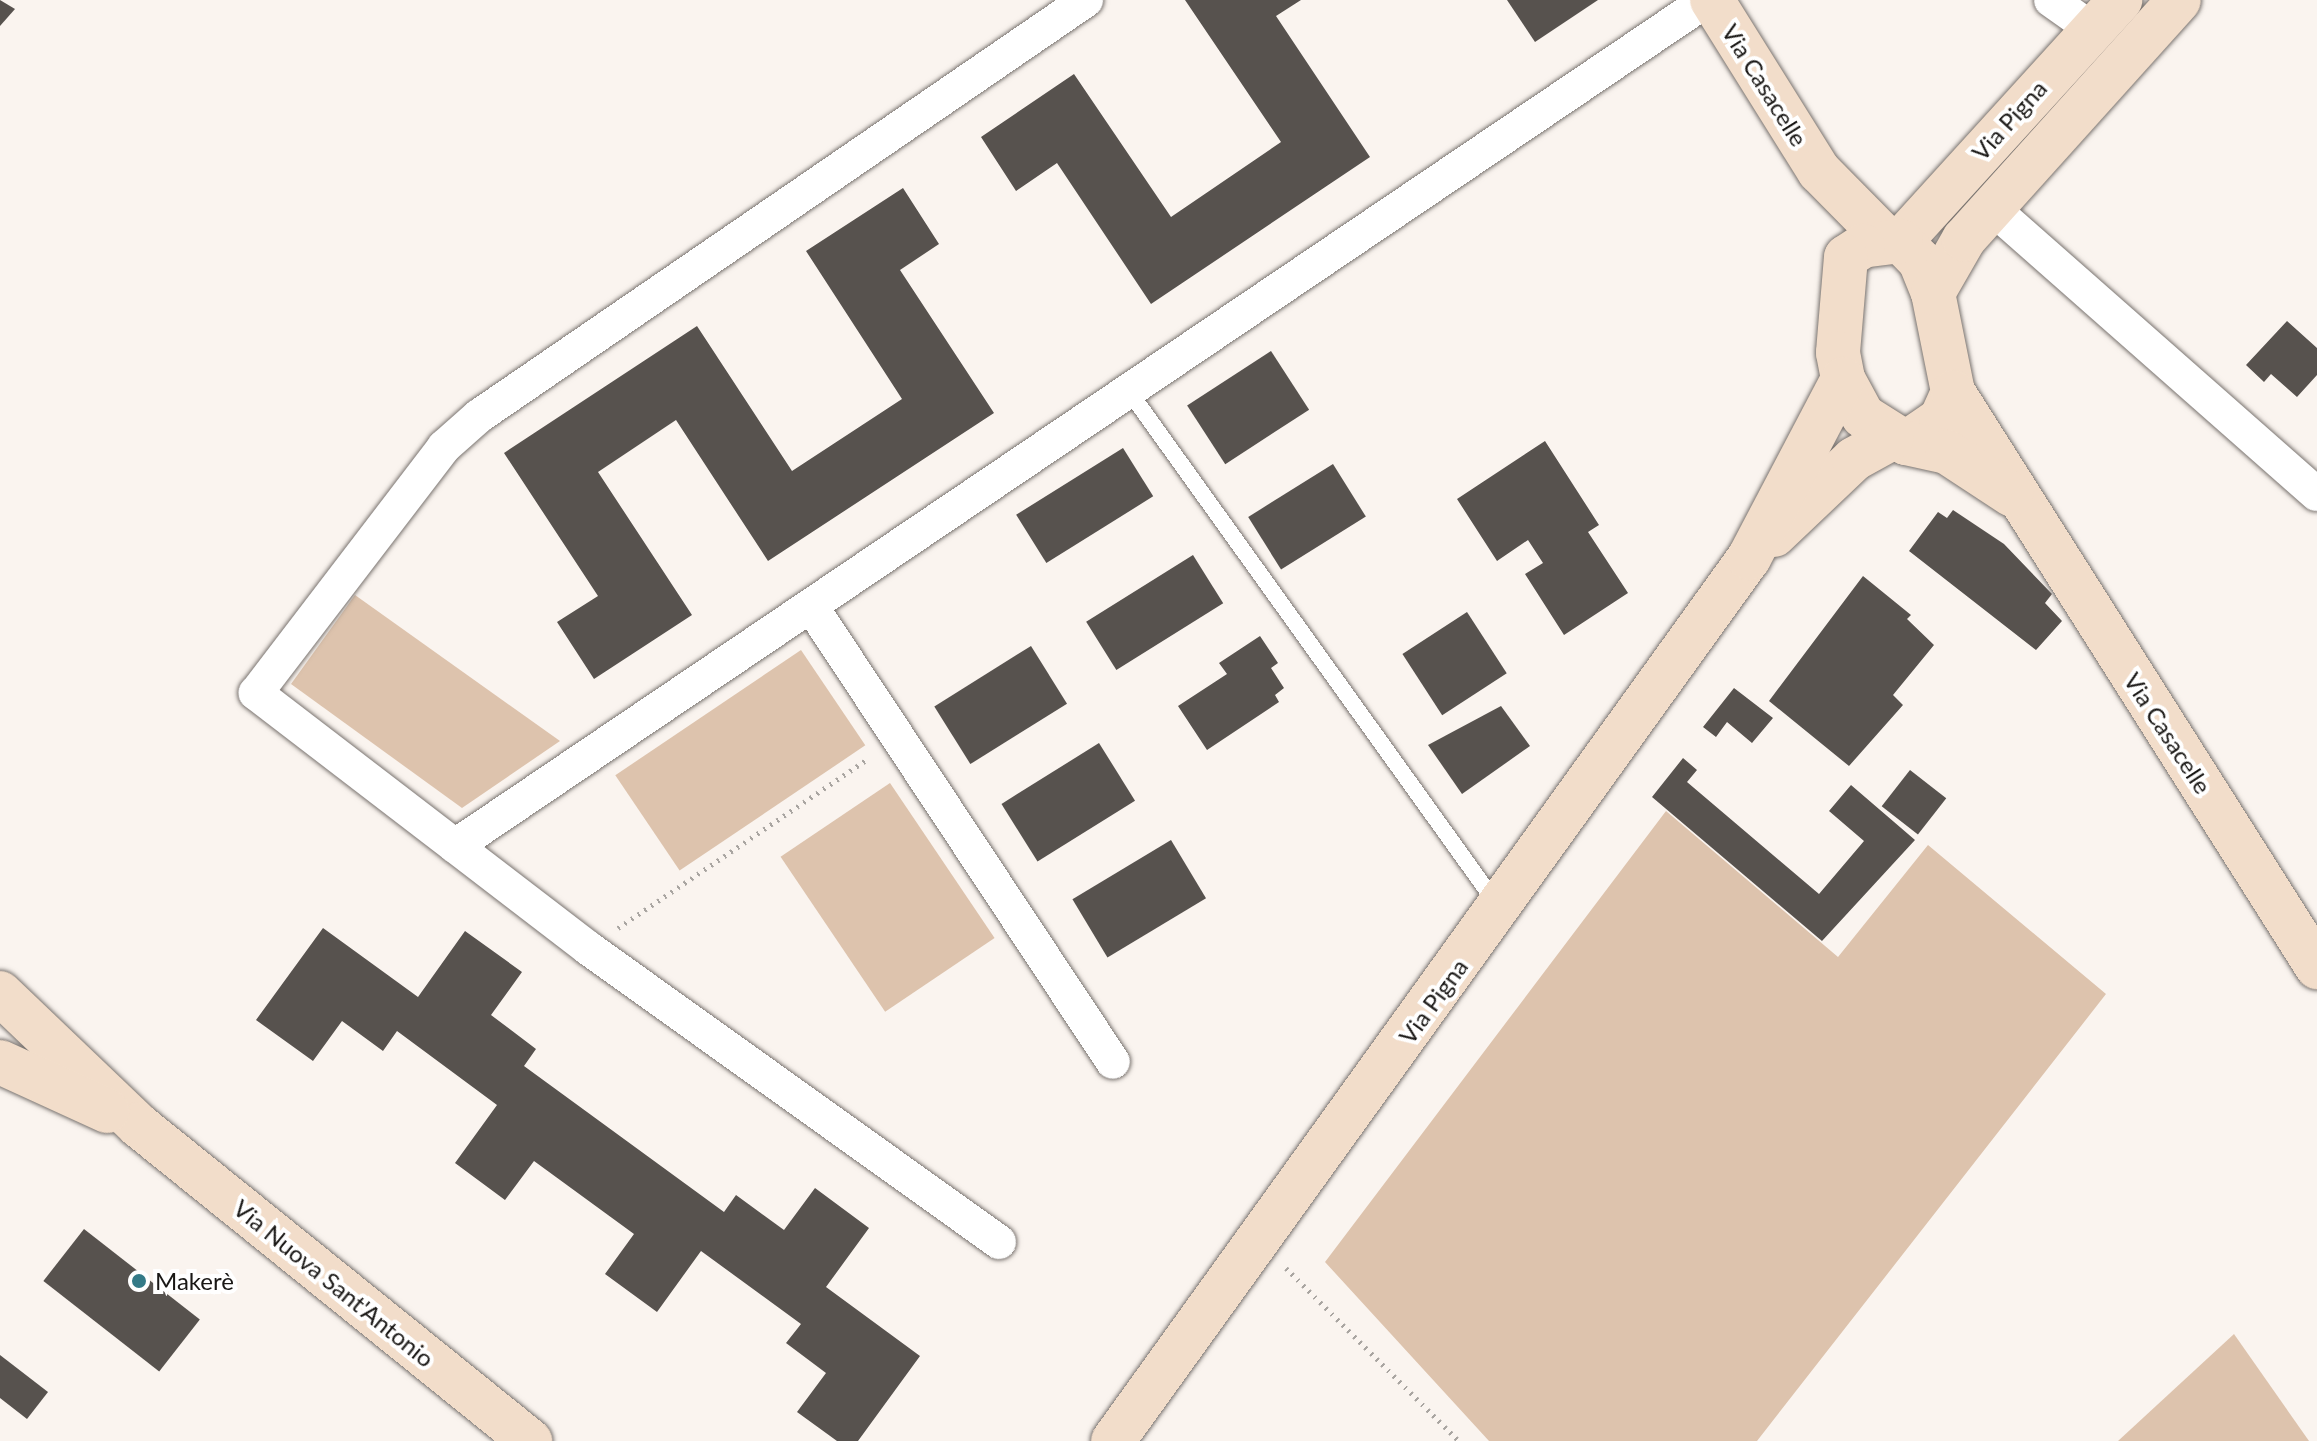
<!DOCTYPE html>
<html>
<head>
<meta charset="utf-8">
<style>
  body { margin:0 }
  #map { position:relative; width:2317px; height:1441px; overflow:hidden; background:#faf4ef; font-family:Lato,sans-serif }
  div>[style] { position:absolute }
  [style*='--x'] { left:calc(var(--x)*1px); top:calc(var(--y)*1px); width:calc(var(--w)*1px); rotate:calc(var(--a)*1deg) }
  .green>* { inset:0; background:#ddc3ad; transform-origin:0 0 }
  .building>* { inset:0; background:#57524e; transform-origin:0 0 }
  .path>* { height:5px; margin-top:-2.5px; transform-origin:0; background:repeating-linear-gradient(90deg,#a9a5a1 0 2px,transparent 0 8px) }
  .roads { filter:drop-shadow(0 0 2px #79736f) drop-shadow(0 0 2px #79736f) }
  .lane>* { height:16px; margin:-8px; padding:0 8px; transform-origin:8px; border-radius:8px; background:#fff }
  .street>* { height:34px; margin:-17px; padding:0 17px; transform-origin:17px; border-radius:17px; background:#fff }
  .secondary>* { height:44px; margin:-22px; padding:0 22px; transform-origin:22px; border-radius:22px; background:#f2ddca }
  .dots>* { width:22px; height:22px; translate:-50% -50%; box-sizing:border-box; border:4px solid #fff; border-radius:50% }
  span { translate:-50% -50%; white-space:nowrap; text-align:center; line-height:1.15; -webkit-text-stroke:8px #fff; paint-order:stroke }
  .street-label { font-size:24px; color:#191715 }
  .poi-label { font-size:24px; color:#191715 }
  .left { translate:0 -50%; text-align:left }
</style>
</head>
<body>
<div id="map">
  <div class="green">
    <div style="clip-path:polygon(355px 595px,560px 741px,462px 808px,291px 684px)"></div>
    <div style="left:801px;top:650px;width:115px;height:224px;rotate:56deg"></div>
    <div style="left:890px;top:783px;width:187px;height:132px;rotate:56deg"></div>
    <div style="clip-path:polygon(1666px 811px,1838px 957px,1928px 845px,2106px 994px,1757px 1441px,1489px 1441px,1325px 1262px)"></div>
    <div style="clip-path:polygon(2234px 1334px,2309px 1441px,2118px 1441px)"></div>
  </div>
  <div class="building">
    <div style="clip-path:polygon(0 0,15px 9px,0 26px)"></div>
    <div style="clip-path:polygon(1185px 0,1301px 0,1276px 16px,1370px 157px,1151px 304px,1057px 163px,1016px 191px,981px 137px,1074px 74px,1171px 217px,1281px 142px)"></div>
    <div style="clip-path:polygon(1507px 0,1598px 0,1535px 42px)"></div>
    <div style="clip-path:polygon(903px 188px,939px 244px,900px 270px,994px 413px,768px 561px,676px 420px,598px 472px,692px 615px,594px 679px,557px 622px,598px 596px,504px 453px,697px 326px,792px 471px,902px 399px,806px 251px)"></div>
    <div style="clip-path:polygon(2287px 321px,2317px 348px,2317px 375px,2297px 397px,2271px 374px,2264px 382px,2246px 365px)"></div>
    <div style="left:1271px;top:351px;width:70px;height:100px;rotate:57deg"></div>
    <div style="clip-path:polygon(1545px 441px,1599px 525px,1588px 532px,1628px 593px,1564px 635px,1525px 574px,1543px 563px,1528px 540px,1497px 561px,1457px 499px)"></div>
    <div style="left:1123px;top:448px;width:57px;height:126px;rotate:58deg"></div>
    <div style="left:1333px;top:464px;width:62px;height:100px;rotate:58deg"></div>
    <div style="clip-path:polygon(1953px 510px,2004px 544px,2052px 594px,2045px 603px,2062px 621px,2036px 650px,1909px 551px,1938px 512px,1947px 518px)"></div>
    <div style="left:1193px;top:555px;width:57px;height:126px;rotate:58deg"></div>
    <div style="clip-path:polygon(1863px 576px,1911px 615px,1907px 619px,1934px 645px,1893px 695px,1903px 705px,1849px 766px,1769px 701px)"></div>
    <div style="left:1467px;top:612px;width:73px;height:77px;rotate:57deg"></div>
    <div style="clip-path:polygon(1260px 636px,1278px 663px,1271px 668px,1284px 688px,1275px 695px,1279px 702px,1207px 750px,1178px 706px,1227px 674px,1219px 663px)"></div>
    <div style="left:1031px;top:646px;width:68px;height:114px;rotate:58deg"></div>
    <div style="clip-path:polygon(1734px 688px,1773px 718px,1752px 743px,1727px 722px,1716px 737px,1703px 727px)"></div>
    <div style="clip-path:polygon(1501px 706px,1530px 746px,1462px 794px,1428px 745px)"></div>
    <div style="left:1099px;top:743px;width:68px;height:115px;rotate:58deg"></div>
    <div style="clip-path:polygon(1683px 758px,1697px 770px,1687px 782px,1819px 894px,1864px 841px,1829px 811px,1851px 785px,1915px 840px,1822px 941px,1652px 797px)"></div>
    <div style="left:1910px;top:770px;width:46px;height:46px;rotate:38deg"></div>
    <div style="left:1171px;top:840px;width:68px;height:115px;rotate:59deg"></div>
    <div style="clip-path:polygon(323px 928px,418px 997px,465px 931px,522px 972px,491px 1015px,536px 1049px,524px 1066px,724px 1212px,736px 1195px,784px 1230px,815px 1188px,869px 1228px,826px 1287px,920px 1356px,858px 1441px,837px 1441px,797px 1412px,826px 1373px,786px 1343px,801px 1324px,701px 1251px,657px 1312px,605px 1274px,634px 1234px,534px 1161px,505px 1200px,455px 1163px,497px 1105px,397px 1031px,383px 1051px,342px 1021px,313px 1061px,256px 1020px)"></div>
    <div style="left:84px;top:1229px;width:147px;height:66px;rotate:38deg"></div>
    <div style="clip-path:polygon(0 1355px,48px 1392px,27px 1419px,0 1398px)"></div>
  </div>
  <div class="path">
    <div style="--x:618;--y:928;--w:302;--a:-34.1"></div>
    <div style="--x:1286;--y:1268;--w:245;--a:45"></div>
  </div>
  <div class="roads">
    <div class="lane">
      <div style="--x:1131;--y:394;--w:626;--a:54.36"></div>
    </div>
    <div class="street">
      <div style="--x:2051;--y:0;--w:50;--a:35.3"></div>
      <div style="--x:1991;--y:207;--w:434;--a:41.4"></div>
      <div style="--x:813;--y:609;--w:543;--a:56.49"></div>
      <div style="--x:455;--y:846;--w:1511;--a:-34.05"></div>
      <div style="--x:999;--y:1242;--w:505;--a:-144.42"></div>
      <div style="--x:588;--y:948;--w:419;--a:-142.5"></div>
      <div style="--x:256;--y:693;--w:310;--a:-52.6"></div>
      <div style="--x:444;--y:447;--w:47;--a:-41.5"></div>
      <div style="--x:479;--y:416;--w:736;--a:-34.42"></div>
    </div>
    <div class="secondary">
      <div style="--x:1712;--y:0;--w:202;--a:58"></div>
      <div style="--x:1819;--y:171;--w:97;--a:45.4"></div>
      <div style="--x:1901;--y:241;--w:326;--a:-47.7"></div>
      <div style="--x:1933;--y:293;--w:35;--a:-112"></div>
      <div style="--x:1920;--y:261;--w:28;--a:-134"></div>
      <div style="--x:1901;--y:241;--w:38;--a:173"></div>
      <div style="--x:1863;--y:246;--w:20;--a:147"></div>
      <div style="--x:1846;--y:257;--w:96;--a:94.8"></div>
      <div style="--x:1838;--y:353;--w:26;--a:79"></div>
      <div style="--x:1843;--y:379;--w:42;--a:61.6"></div>
      <div style="--x:1863;--y:416;--w:51;--a:32.1"></div>
      <div style="--x:1906;--y:443;--w:42;--a:-34.4"></div>
      <div style="--x:1941;--y:419;--w:30;--a:-66"></div>
      <div style="--x:1953;--y:392;--w:101;--a:-101.4"></div>
      <div style="--x:1933;--y:293;--w:62;--a:-60.1"></div>
      <div style="--x:1964;--y:239;--w:321;--a:-48"></div>
      <div style="--x:1953;--y:392;--w:681;--a:57.66"></div>
      <div style="--x:1906;--y:443;--w:42;--a:12.4"></div>
      <div style="--x:1947;--y:452;--w:77;--a:33.3"></div>
      <div style="--x:1774;--y:535;--w:110;--a:-43.5"></div>
      <div style="--x:1854;--y:459;--w:43;--a:-28.9"></div>
      <div style="--x:0;--y:993;--w:191;--a:43.7"></div>
      <div style="--x:138;--y:1125;--w:504;--a:38.87"></div>
      <div style="--x:0;--y:1062;--w:118;--a:24.6"></div>
      <div style="--x:1113;--y:1441;--w:1088;--a:-54.24"></div>
      <div style="--x:1749;--y:558;--w:202;--a:-62.3"></div>
    </div>
  </div>
  <div class="dots">
    <div style="left:139px;top:1281px;background:#347a87"></div>
  </div>
  <div class="street-label">
    <span style="left:1765px;top:85px;rotate:58deg">Via Casacelle</span>
    <span style="left:2009px;top:120px;rotate:-48deg">Via Pigna</span>
    <span style="left:2168px;top:733px;rotate:57deg">Via Casacelle</span>
    <span style="left:1433px;top:1001px;rotate:-54deg">Via Pigna</span>
    <span style="left:334px;top:1283px;rotate:39deg">Via Nuova Sant'Antonio</span>
  </div>
  <div class="poi-label">
    <span class="left" style="left:155px;top:1281px">Makerè</span>
  </div>
</div>
</body>
</html>
